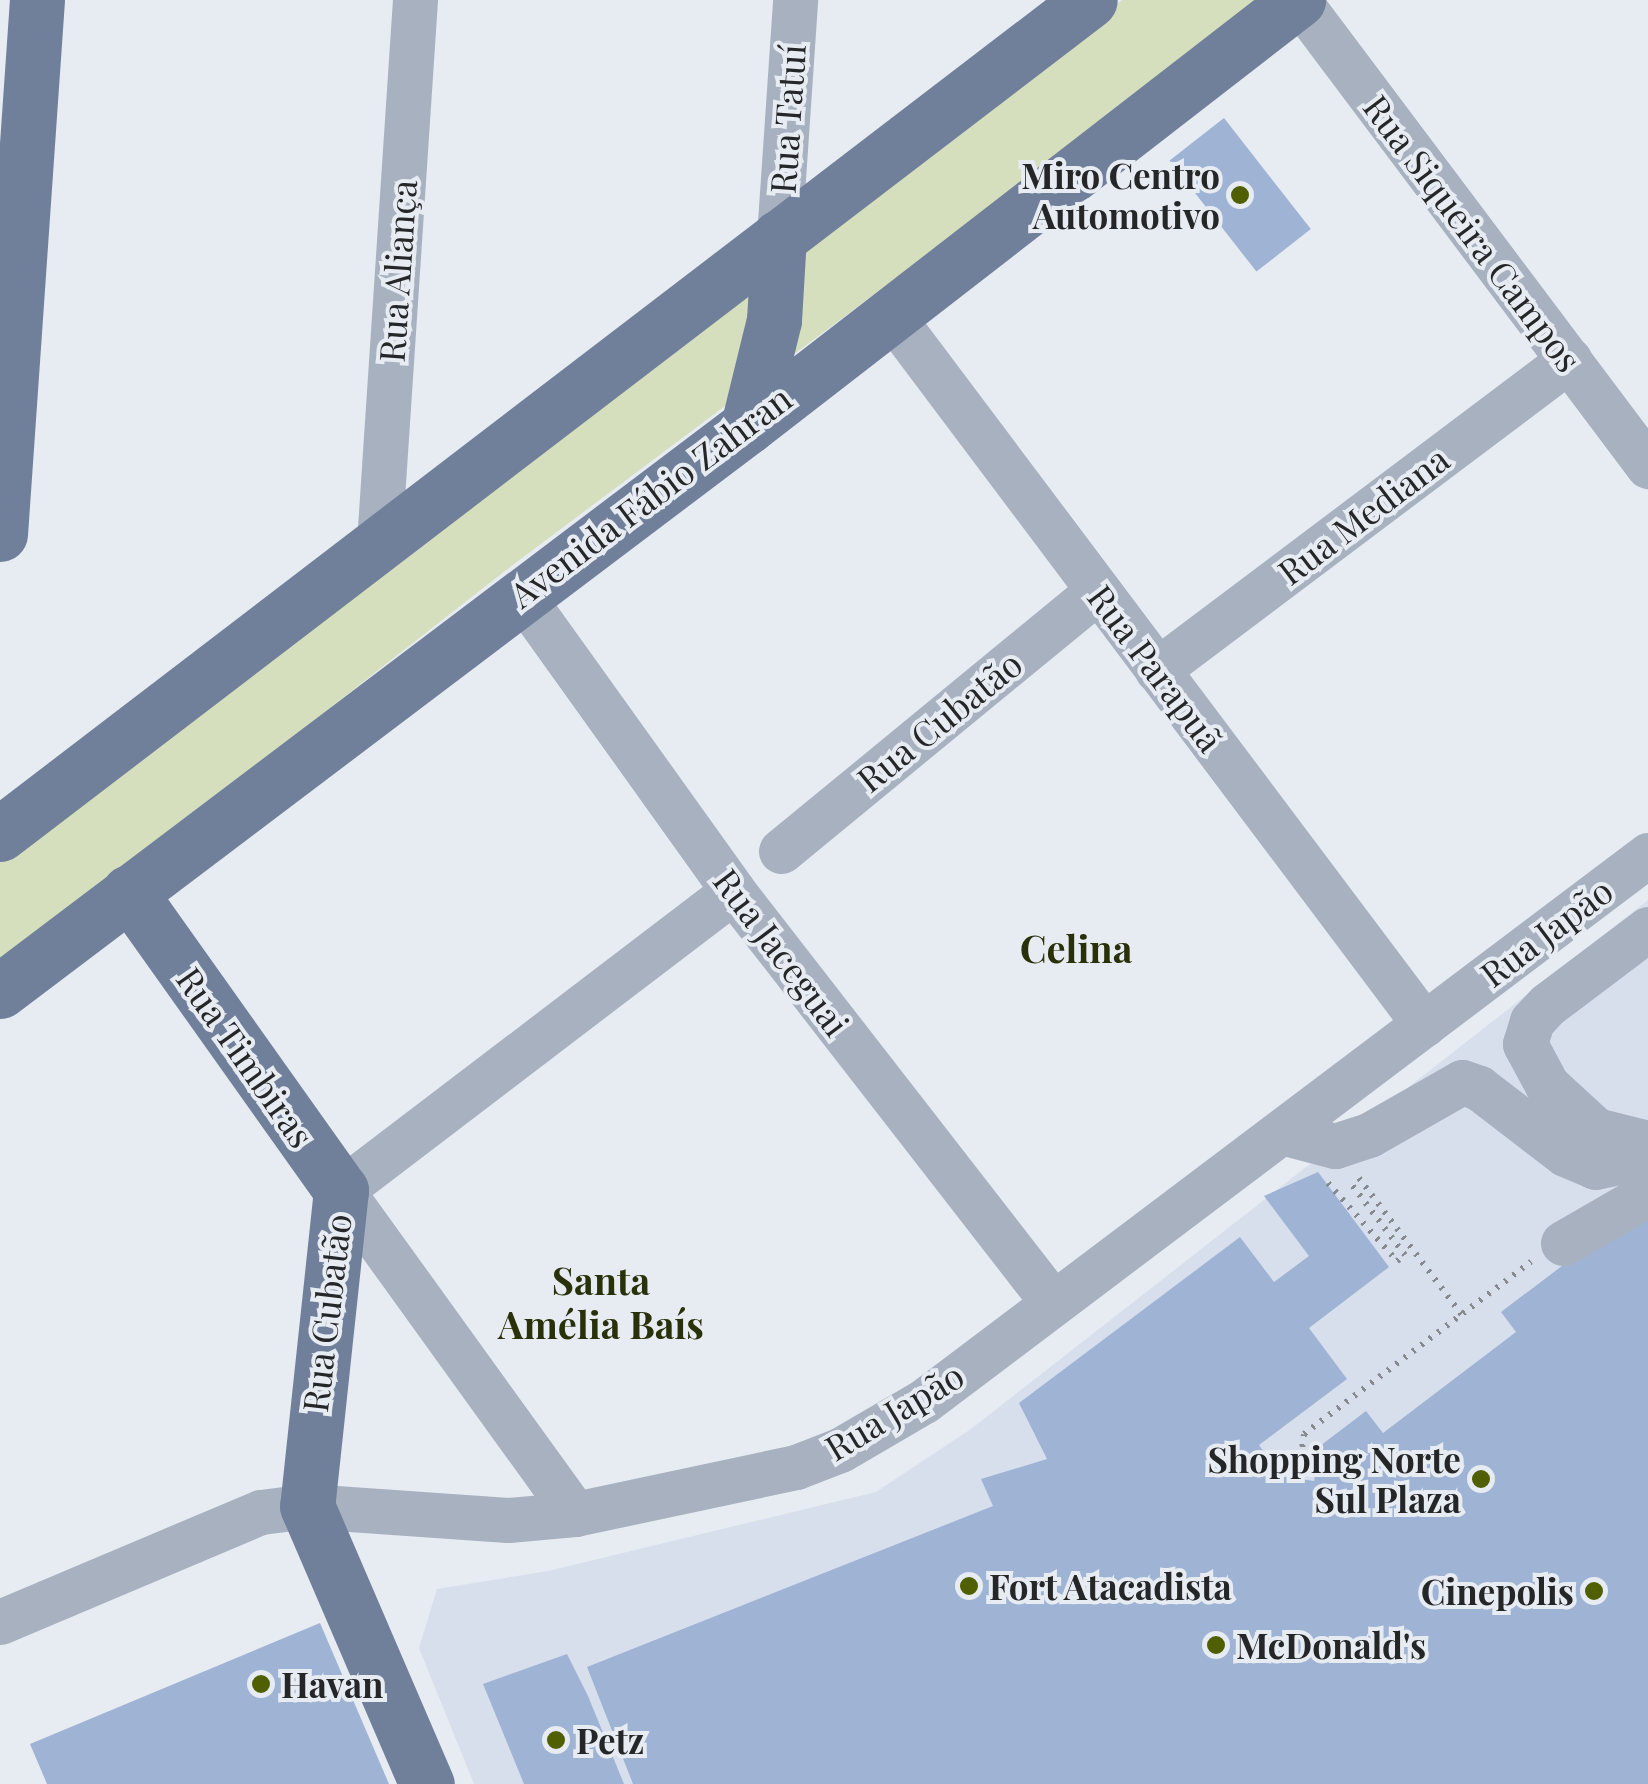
<!DOCTYPE html>
<html>
<head>
<meta charset="utf-8">
<style>
  body { margin:0 }
  #map { position:relative; width:1648px; height:1784px; overflow:hidden; background:#e7ebf2; font-family:"Playfair Display",serif }
  div>[style] { position:absolute }
  [style*='--x'] { left:calc(var(--x)*1px); top:calc(var(--y)*1px); width:calc(var(--w)*1px); rotate:calc(var(--a)*1deg) }
  .built>* { inset:0; background:#d7dfed }
  .green>* { inset:0; background:#d5dfbd }
  .building>* { inset:0; background:#9fb3d4; transform-origin:0 0 }
  .path>* { height:6px; margin-top:-3px; transform-origin:0; background:repeating-linear-gradient(90deg,#86898d 0 2.5px,transparent 0 10.5px) }
  .minor>* { height:45px; margin:-22.5px; padding:0 22.5px; transform-origin:22.5px; border-radius:22.5px; background:#a8b1c0 }
  .major>* { height:55px; margin:-27.5px; padding:0 27.5px; transform-origin:27.5px; border-radius:27.5px; background:#70809b }
  .dots>* { width:28px; height:28px; translate:-50% -50%; box-sizing:border-box; border:5px solid #e7ebf2; border-radius:50% }
  span { translate:-50% -50%; white-space:nowrap; text-align:center; line-height:1.15; -webkit-text-stroke:8px #e7ebf2; paint-order:stroke }
  .street-label { font-size:35px; color:#242628 }
  .poi-label { font-size:35px; color:#242628; font-weight:700 }
  .right { translate:-100% -50%; text-align:right }
  .left { translate:0 -50%; text-align:left }
  .neighbourhood-label { font-size:38px; color:#283109; font-weight:700 }
</style>
</head>
<body>
<div id="map">
  <div class="built">
    <div style="clip-path:polygon(1648px 900px,1648px 1784px,474px 1784px,419px 1648px,437px 1589px,548px 1571px,876px 1492px,971px 1429px)"></div>
  </div>
  <div class="green">
    <div style="clip-path:polygon(1122px 0,1267px 0,510px 567px,0 966px,0 852px)"></div>
  </div>
  <div class="building">
    <div style="left:1224px;top:118px;width:141px;height:69px;rotate:52deg"></div>
    <div style="clip-path:polygon(1318px 1172px,1389px 1267px,1309px 1328px,1347px 1379px,1259px 1445px,1281px 1476px,1314px 1481px,1320px 1446px,1366px 1411px,1383px 1433px,1516px 1332px,1501px 1312px,1648px 1201px,1648px 1784px,633px 1784px,587px 1667px,993px 1506px,981px 1479px,1047px 1459px,1019px 1403px,1240px 1237px,1274px 1282px,1309px 1256px,1264px 1196px)"></div>
    <div style="clip-path:polygon(320px 1623px,389px 1784px,47px 1784px,30px 1744px)"></div>
    <div style="clip-path:polygon(567px 1654px,588px 1696px,624px 1784px,524px 1784px,483px 1684px)"></div>
  </div>
  <div class="path">
    <div style="--x:1359;--y:1178;--w:171;--a:53.1"></div>
    <div style="--x:1328;--y:1183;--w:104;--a:48.5"></div>
    <div style="--x:1397;--y:1261;--w:10;--a:-37"></div>
    <div style="--x:1405;--y:1255;--w:93;--a:-127.1"></div>
    <div style="--x:1298;--y:1478;--w:44;--a:-82.2"></div>
    <div style="--x:1304;--y:1434;--w:285;--a:-37.2"></div>
  </div>
  <div class="minor">
    <div style="--x:1298;--y:0;--w:583;--a:53.09"></div>
    <div style="--x:779;--y:237;--w:238;--a:-86.1"></div>
    <div style="--x:889;--y:312;--w:891;--a:53.08"></div>
    <div style="--x:379;--y:543;--w:544;--a:-86.21"></div>
    <div style="--x:520;--y:593;--w:366;--a:54.4"></div>
    <div style="--x:733;--y:891;--w:522;--a:52.16"></div>
    <div style="--x:1157;--y:670;--w:516;--a:-36.96"></div>
    <div style="--x:781;--y:851;--w:410;--a:-39.4"></div>
    <div style="--x:1648;--y:929;--w:126;--a:143"></div>
    <div style="--x:1547;--y:1005;--w:22;--a:133"></div>
    <div style="--x:1532;--y:1021;--w:24;--a:107"></div>
    <div style="--x:1525;--y:1044;--w:47;--a:61.8"></div>
    <div style="--x:1547;--y:1085;--w:67;--a:42.6"></div>
    <div style="--x:1596;--y:1130;--w:54;--a:14"></div>
    <div style="--x:1285;--y:1133;--w:52;--a:14.6"></div>
    <div style="--x:1335;--y:1146;--w:36;--a:-18"></div>
    <div style="--x:1369;--y:1135;--w:107;--a:-29.7"></div>
    <div style="--x:1462;--y:1082;--w:18;--a:19"></div>
    <div style="--x:1479;--y:1088;--w:108;--a:37.5"></div>
    <div style="--x:1565;--y:1154;--w:33;--a:23"></div>
    <div style="--x:1595;--y:1167;--w:54;--a:-11.7"></div>
    <div style="--x:1563;--y:1243;--w:98;--a:-30"></div>
    <div style="--x:575;--y:1514;--w:400;--a:-125.8"></div>
    <div style="--x:341;--y:1190;--w:493;--a:-37.3"></div>
    <div style="--x:0;--y:1622;--w:283;--a:-22.9"></div>
    <div style="--x:261;--y:1512;--w:46;--a:-7.4"></div>
    <div style="--x:307;--y:1506;--w:201;--a:4"></div>
    <div style="--x:508;--y:1520;--w:67;--a:-5.1"></div>
    <div style="--x:575;--y:1514;--w:226;--a:-12"></div>
    <div style="--x:796;--y:1467;--w:47;--a:-21.1"></div>
    <div style="--x:840;--y:1450;--w:97;--a:-30.3"></div>
    <div style="--x:924;--y:1401;--w:907;--a:-37.02"></div>
  </div>
  <div class="major">
    <div style="--x:748;--y:426;--w:109;--a:-76.2"></div>
    <div style="--x:774;--y:320;--w:83;--a:-86.6"></div>
    <div style="--x:0;--y:534;--w:535;--a:-86.04"></div>
    <div style="--x:0;--y:834;--w:1372;--a:-37.42"></div>
    <div style="--x:129;--y:892;--w:366;--a:54.6"></div>
    <div style="--x:341;--y:1190;--w:318;--a:96.1"></div>
    <div style="--x:307;--y:1506;--w:303;--a:66.7"></div>
    <div style="--x:0;--y:991;--w:937;--a:-37.07"></div>
    <div style="--x:748;--y:426;--w:696;--a:-37.76"></div>
  </div>
  <div class="dots">
    <div style="left:1240px;top:195px;background:#505f02"></div>
    <div style="left:1481px;top:1479px;background:#505f02"></div>
    <div style="left:969px;top:1586px;background:#505f02"></div>
    <div style="left:1594px;top:1591px;background:#505f02"></div>
    <div style="left:1216px;top:1645px;background:#505f02"></div>
    <div style="left:261px;top:1684px;background:#505f02"></div>
    <div style="left:556px;top:1740px;background:#505f02"></div>
  </div>
  <div class="street-label">
    <span style="left:787px;top:119px;rotate:-86deg">Rua Tatuí</span>
    <span style="left:1473px;top:233px;rotate:53deg">Rua Siqueira Campos</span>
    <span style="left:397px;top:271px;rotate:-86deg">Rua Aliança</span>
    <span style="left:650px;top:496px;rotate:-37deg">Avenida Fábio Zahran</span>
    <span style="left:1363px;top:515px;rotate:-37deg">Rua Mediana</span>
    <span style="left:1156px;top:668px;rotate:53deg">Rua Parapuã</span>
    <span style="left:939px;top:721px;rotate:-39deg">Rua Cubatão</span>
    <span style="left:1546px;top:932px;rotate:-37deg">Rua Japão</span>
    <span style="left:782px;top:952px;rotate:53deg">Rua Jaceguai</span>
    <span style="left:246px;top:1057px;rotate:55deg">Rua Timbiras</span>
    <span style="left:326px;top:1313px;rotate:-83deg">Rua Cubatão</span>
    <span style="left:894px;top:1411px;rotate:-31deg">Rua Japão</span>
  </div>
  <div class="poi-label">
    <span class="right" style="left:1220px;top:195px">Miro Centro<br>Automotivo</span>
    <span class="right" style="left:1461px;top:1479px">Shopping Norte<br>Sul Plaza</span>
    <span class="left" style="left:989px;top:1586px">Fort Atacadista</span>
    <span class="right" style="left:1574px;top:1591px">Cinepolis</span>
    <span class="left" style="left:1236px;top:1645px">McDonald's</span>
    <span class="left" style="left:281px;top:1684px">Havan</span>
    <span class="left" style="left:576px;top:1740px">Petz</span>
  </div>
  <div class="neighbourhood-label">
    <span style="left:1076px;top:948px">Celina</span>
    <span style="left:601px;top:1302px">Santa<br>Amélia Baís</span>
  </div>
</div>
</body>
</html>
